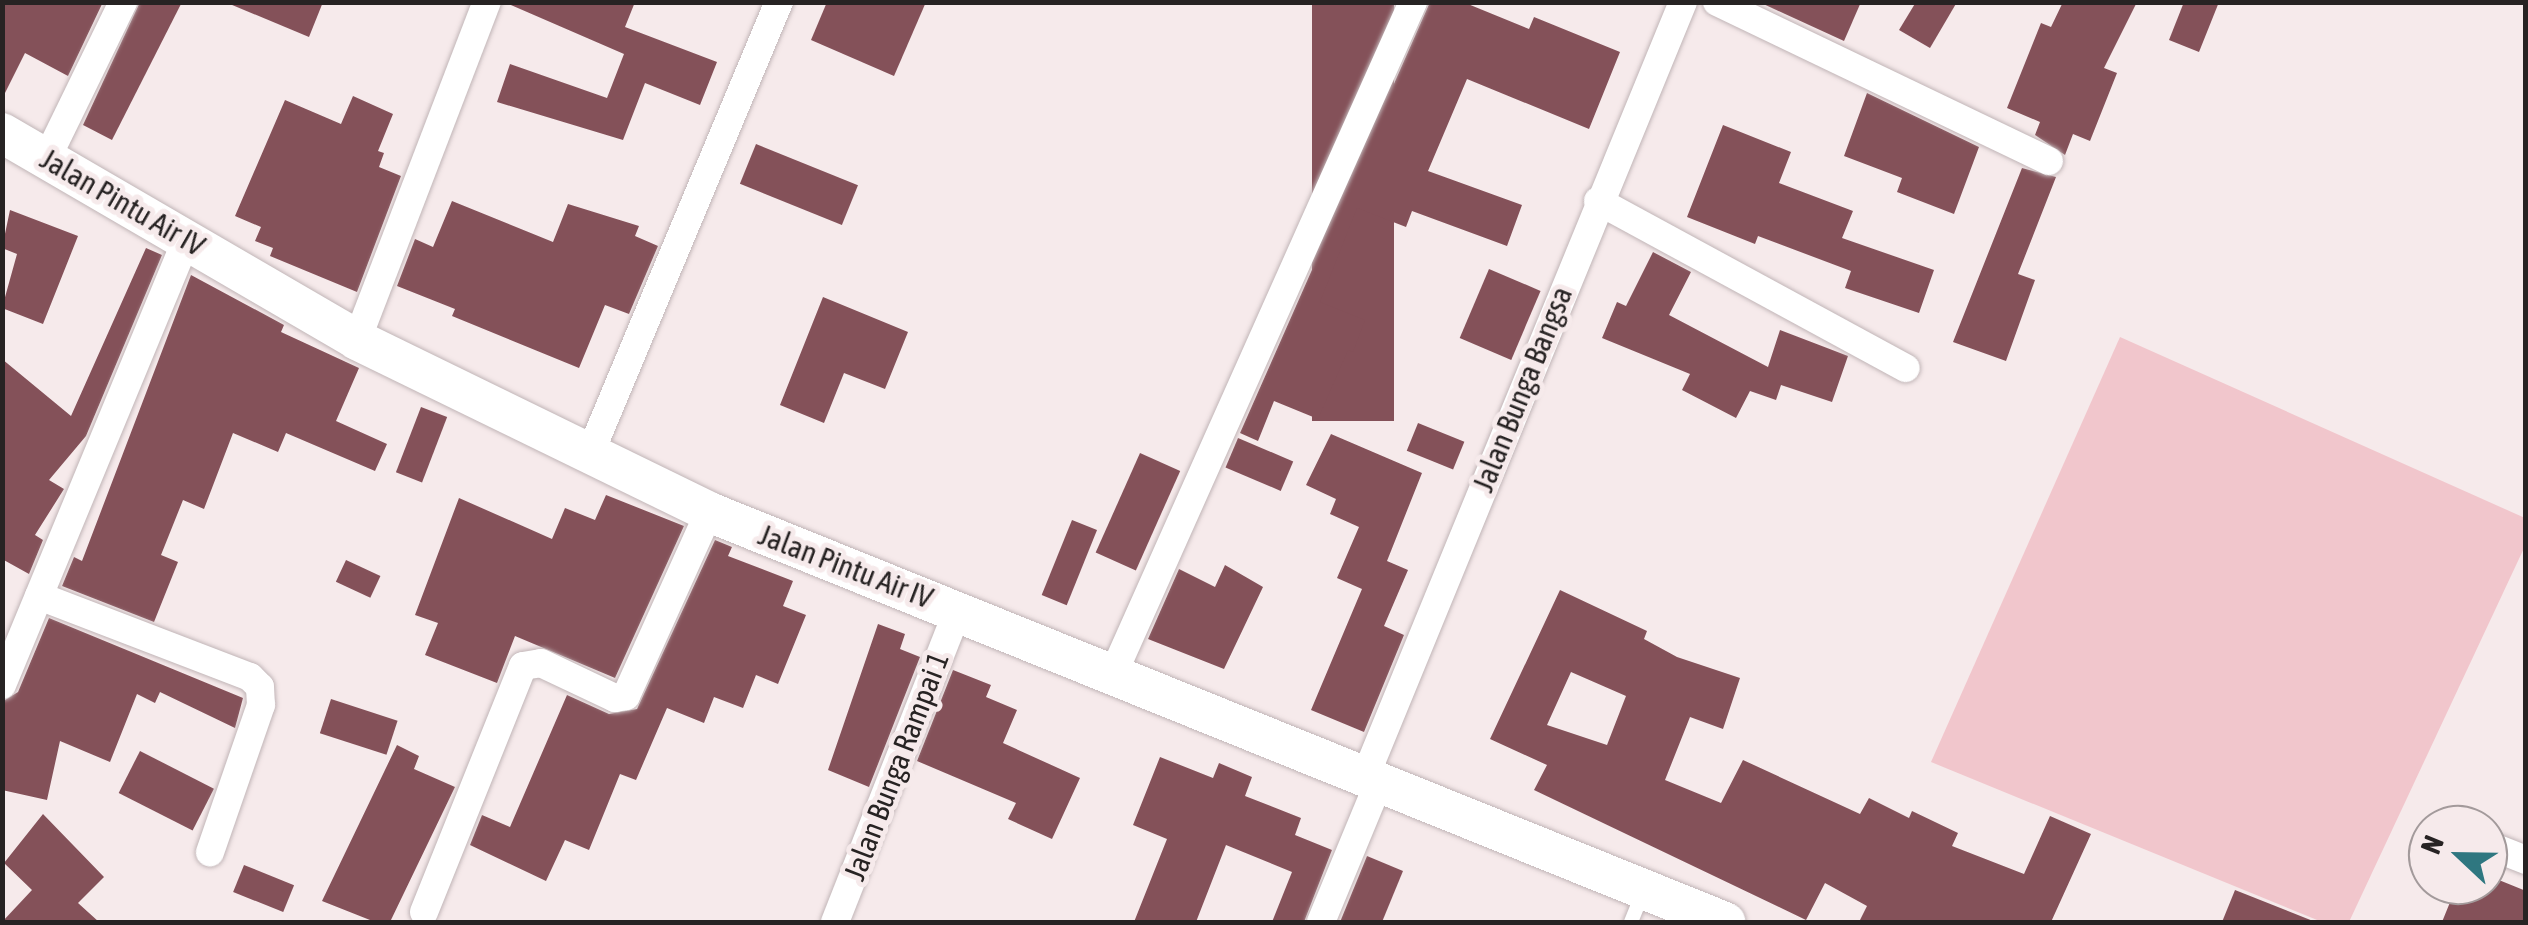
<!DOCTYPE html>
<html>
<head>
<meta charset="utf-8">
<style>
  body { margin:0 }
  #map { position:relative; width:2528px; height:925px; overflow:hidden; background:#f6eaeb; font-family:"Asap Condensed",sans-serif }
  div>[style] { position:absolute }
  [style*='--x'] { left:calc(var(--x)*1px); top:calc(var(--y)*1px); width:calc(var(--w)*1px); rotate:calc(var(--a)*1deg) }
  .green>* { inset:0; background:#f1c6cc }
  .building>* { inset:0; background:#845159; transform-origin:0 0 }
  .roads { filter:drop-shadow(0 0 2px #c1b5b7) drop-shadow(0 0 2px #c1b5b7) }
  .service>* { height:14px; margin:-7px; padding:0 7px; transform-origin:7px; border-radius:7px; background:#fff }
  .minor>* { height:28px; margin:-14px; padding:0 14px; transform-origin:14px; border-radius:14px; background:#fff }
  .secondary>* { height:40px; margin:-20px; padding:0 20px; transform-origin:20px; border-radius:20px; background:#fff }
  span { translate:-50% -50%; white-space:nowrap; text-align:center; line-height:1.15; -webkit-text-stroke:10px #f6eaeb; paint-order:stroke }
  .street-label { font-size:30px; color:#272323 }
  .frame { position:absolute; inset:0; border:5px solid #272323; pointer-events:none }
  .north { position:absolute; left:2408px; top:805px; width:100px; height:100px; box-sizing:border-box; background:#f6eaeb; border:2px solid #a39a9b; border-radius:50%; rotate:292deg; font-size:28px; font-weight:700; line-height:40px; text-align:center; color:#272323 }
  .north::after { content:''; display:block; margin:auto; width:35px; height:45px; background:#2f7780; clip-path:polygon(50% 0,100% 100%,50% 72%,0 100%) }
</style>
</head>
<body>
<div id="map">
  <div class="green">
    <div style="clip-path:polygon(2120px 337px,2525px 518px,2525px 546px,2349px 922px,2322px 922px,1931px 762px)"></div>
  </div>
  <div class="building">
    <div style="clip-path:polygon(2px 2px,103px 2px,68px 76px,25px 53px,2px 99px)"></div>
    <div style="clip-path:polygon(140px 2px,182px 2px,112px 140px,83px 125px)"></div>
    <div style="clip-path:polygon(225px 2px,323px 2px,309px 37px)"></div>
    <div style="clip-path:polygon(504px 2px,635px 2px,625px 27px,717px 62px,700px 105px,645px 83px,623px 140px,497px 102px,510px 64px,607px 98px,624px 54px)"></div>
    <div style="clip-path:polygon(827px 2px,926px 2px,894px 76px,811px 40px)"></div>
    <div style="left:1312px;top:2px;width:82px;height:419px"></div>
    <div style="clip-path:polygon(1430px 2px,1463px 2px,1529px 29px,1534px 17px,1620px 52px,1589px 129px,1467px 79px,1428px 171px,1522px 205px,1507px 246px,1412px 211px,1406px 227px,1357px 208px,1320px 302px,1365px 320px,1353px 352px,1348px 350px,1318px 419px,1274px 401px,1258px 441px,1240px 433px)"></div>
    <div style="clip-path:polygon(1759px 2px,1861px 2px,1844px 41px)"></div>
    <div style="clip-path:polygon(1916px 2px,1957px 2px,1930px 48px,1899px 30px)"></div>
    <div style="clip-path:polygon(2063px 2px,2137px 2px,2104px 68px,2117px 73px,2090px 141px,2073px 134px,2065px 155px,2035px 135px,2040px 122px,2007px 108px,2041px 23px,2051px 27px)"></div>
    <div style="clip-path:polygon(2184px 2px,2219px 2px,2199px 52px,2169px 40px)"></div>
    <div style="clip-path:polygon(1867px 93px,1979px 147px,1954px 214px,1897px 192px,1902px 178px,1844px 156px)"></div>
    <div style="clip-path:polygon(353px 96px,393px 114px,378px 151px,384px 153px,379px 167px,401px 176px,357px 292px,270px 256px,273px 248px,255px 241px,261px 227px,235px 216px,285px 100px,341px 124px)"></div>
    <div style="clip-path:polygon(1723px 125px,1791px 152px,1779px 183px,1853px 211px,1842px 238px,1934px 270px,1919px 313px,1845px 288px,1851px 271px,1758px 236px,1755px 244px,1687px 217px)"></div>
    <div style="left:756px;top:144px;width:110px;height:43px;rotate:22deg"></div>
    <div style="clip-path:polygon(2022px 168px,2056px 177px,2018px 274px,2035px 280px,2006px 361px,1953px 342px)"></div>
    <div style="clip-path:polygon(452px 201px,553px 242px,568px 204px,639px 226px,635px 236px,658px 246px,629px 314px,605px 305px,579px 368px,452px 316px,455px 309px,397px 286px,415px 239px,433px 247px)"></div>
    <div style="clip-path:polygon(10px 210px,78px 236px,43px 324px,2px 308px,17px 254px,2px 248px)"></div>
    <div style="clip-path:polygon(146px 248px,162px 255px,86px 436px,49px 480px,64px 489px,35px 535px,43px 540px,29px 574px,2px 559px,2px 359px,71px 416px)"></div>
    <div style="clip-path:polygon(1653px 252px,1691px 272px,1669px 315px,1768px 367px,1780px 330px,1848px 356px,1832px 402px,1781px 385px,1776px 400px,1750px 391px,1736px 418px,1682px 390px,1690px 374px,1602px 338px,1617px 302px,1626px 306px)"></div>
    <div style="left:1489px;top:269px;width:56px;height:75px;rotate:23deg"></div>
    <div style="clip-path:polygon(191px 275px,284px 325px,281px 332px,359px 368px,336px 421px,387px 444px,375px 471px,286px 433px,278px 452px,233px 433px,204px 509px,183px 500px,161px 555px,178px 562px,154px 622px,62px 586px,74px 557px,82px 561px)"></div>
    <div style="clip-path:polygon(823px 297px,908px 332px,885px 389px,844px 373px,824px 423px,780px 405px)"></div>
    <div style="left:421px;top:407px;width:28px;height:70px;rotate:21deg"></div>
    <div style="left:1418px;top:423px;width:50px;height:30px;rotate:22deg"></div>
    <div style="clip-path:polygon(1331px 434px,1422px 473px,1387px 561px,1408px 570px,1384px 626px,1404px 635px,1364px 732px,1311px 710px,1362px 589px,1337px 578px,1359px 527px,1330px 514px,1336px 499px,1306px 485px)"></div>
    <div style="left:1238px;top:438px;width:60px;height:32px;rotate:23deg"></div>
    <div style="left:1140px;top:453px;width:44px;height:109px;rotate:24deg"></div>
    <div style="clip-path:polygon(606px 495px,684px 526px,615px 678px,515px 636px,497px 683px,425px 655px,438px 623px,415px 615px,459px 498px,552px 539px,565px 508px,595px 520px)"></div>
    <div style="left:1072px;top:520px;width:27px;height:81px;rotate:22deg"></div>
    <div style="clip-path:polygon(715px 540px,732px 547px,728px 556px,793px 581px,783px 606px,806px 615px,778px 684px,756px 675px,743px 708px,714px 697px,704px 723px,667px 708px,636px 780px,620px 774px,589px 850px,565px 840px,546px 881px,470px 845px,482px 815px,510px 827px,567px 695px,609px 714px,637px 709px)"></div>
    <div style="left:346px;top:560px;width:38px;height:24px;rotate:25deg"></div>
    <div style="clip-path:polygon(1225px 565px,1263px 587px,1224px 669px,1148px 639px,1179px 569px,1215px 587px)"></div>
    <div style="clip-path:polygon(evenodd,1560px 590px,1647px 631px,1644px 639px,1677px 657px,1740px 678px,1723px 729px,1690px 717px,1665px 780px,1721px 803px,1743px 760px,1860px 814px,1869px 798px,1909px 818px,1912px 811px,1958px 833px,1952px 846px,2024px 874px,2050px 816px,2091px 834px,2051px 922px,1859px 922px,1867px 906px,1825px 883px,1806px 920px,1534px 790px,1547px 765px,1490px 739px,1560px 590px,1571px 672px,1626px 696px,1607px 745px,1547px 725px,1571px 672px)"></div>
    <div style="clip-path:polygon(49px 618px,243px 698px,235px 728px,160px 692px,155px 703px,137px 694px,110px 762px,60px 741px,47px 800px,2px 790px,2px 702px,18px 692px)"></div>
    <div style="clip-path:polygon(878px 624px,905px 634px,900px 649px,920px 657px,869px 787px,828px 770px)"></div>
    <div style="clip-path:polygon(953px 670px,991px 685px,986px 697px,1017px 710px,1003px 743px,1080px 778px,1052px 839px,1008px 819px,1016px 803px,917px 761px)"></div>
    <div style="left:331px;top:699px;width:70px;height:36px;rotate:18deg"></div>
    <div style="clip-path:polygon(397px 745px,419px 756px,414px 769px,455px 787px,390px 922px,375px 922px,322px 901px)"></div>
    <div style="left:140px;top:751px;width:83px;height:47px;rotate:27deg"></div>
    <div style="clip-path:polygon(1160px 757px,1213px 778px,1219px 763px,1252px 777px,1245px 796px,1301px 818px,1295px 835px,1332px 850px,1304px 922px,1272px 922px,1292px 872px,1226px 845px,1196px 922px,1134px 922px,1167px 839px,1133px 825px)"></div>
    <div style="clip-path:polygon(43px 814px,104px 877px,78px 903px,99px 922px,2px 922px,32px 890px,4px 863px)"></div>
    <div style="clip-path:polygon(1367px 856px,1403px 871px,1382px 922px,1340px 922px)"></div>
    <div style="left:244px;top:865px;width:54px;height:29px;rotate:22deg"></div>
    <div style="clip-path:polygon(2489px 876px,2526px 891px,2526px 922px,2442px 922px,2457px 885px,2488px 885px)"></div>
    <div style="clip-path:polygon(2235px 890px,2313px 921px,2313px 922px,2222px 922px)"></div>
  </div>
  <div class="roads">
    <div class="service">
      <div style="--x:1631;--y:922;--w:35;--a:-68"></div>
    </div>
    <div class="minor">
      <div style="--x:1717;--y:2;--w:368;--a:25.6"></div>
      <div style="--x:47;--y:158;--w:174;--a:-64"></div>
      <div style="--x:1598;--y:201;--w:350;--a:28.5"></div>
      <div style="--x:357;--y:340;--w:362;--a:-69"></div>
      <div style="--x:589;--y:456;--w:492;--a:-67.3"></div>
      <div style="--x:39;--y:596;--w:226;--a:21"></div>
      <div style="--x:250;--y:677;--w:14;--a:45"></div>
      <div style="--x:260;--y:687;--w:18;--a:87"></div>
      <div style="--x:261;--y:705;--w:156;--a:109.1"></div>
      <div style="--x:1114;--y:672;--w:734;--a:-65.95"></div>
      <div style="--x:2;--y:685;--w:483;--a:-67.5"></div>
      <div style="--x:1365;--y:777;--w:838;--a:-67.69"></div>
      <div style="--x:2488;--y:845;--w:41;--a:21.5"></div>
      <div style="--x:424;--y:912;--w:265;--a:-68.1"></div>
      <div style="--x:523;--y:666;--w:18;--a:-9"></div>
      <div style="--x:541;--y:663;--w:82;--a:25.3"></div>
      <div style="--x:615;--y:698;--w:11;--a:-10"></div>
      <div style="--x:626;--y:696;--w:202;--a:-65.7"></div>
      <div style="--x:835;--y:922;--w:336;--a:-68.5"></div>
      <div style="--x:1321;--y:922;--w:152;--a:-67.5"></div>
    </div>
    <div class="secondary">
      <div style="--x:2;--y:133;--w:411;--a:30.2"></div>
      <div style="--x:357;--y:340;--w:392;--a:26"></div>
      <div style="--x:709;--y:512;--w:1096;--a:21.98"></div>
    </div>
  </div>
  <div class="street-label">
    <span style="left:123px;top:202px;rotate:30deg">Jalan Pintu Air IV</span>
    <span style="left:1522px;top:389px;rotate:-68deg">Jalan Bunga Bangsa</span>
    <span style="left:846px;top:566px;rotate:21deg">Jalan Pintu Air IV</span>
    <span style="left:896px;top:766px;rotate:-69deg">Jalan Bunga Rampai 1</span>
  </div>
  <div class="frame"></div>
  <div class="north">N</div>
</div>
</body>
</html>
